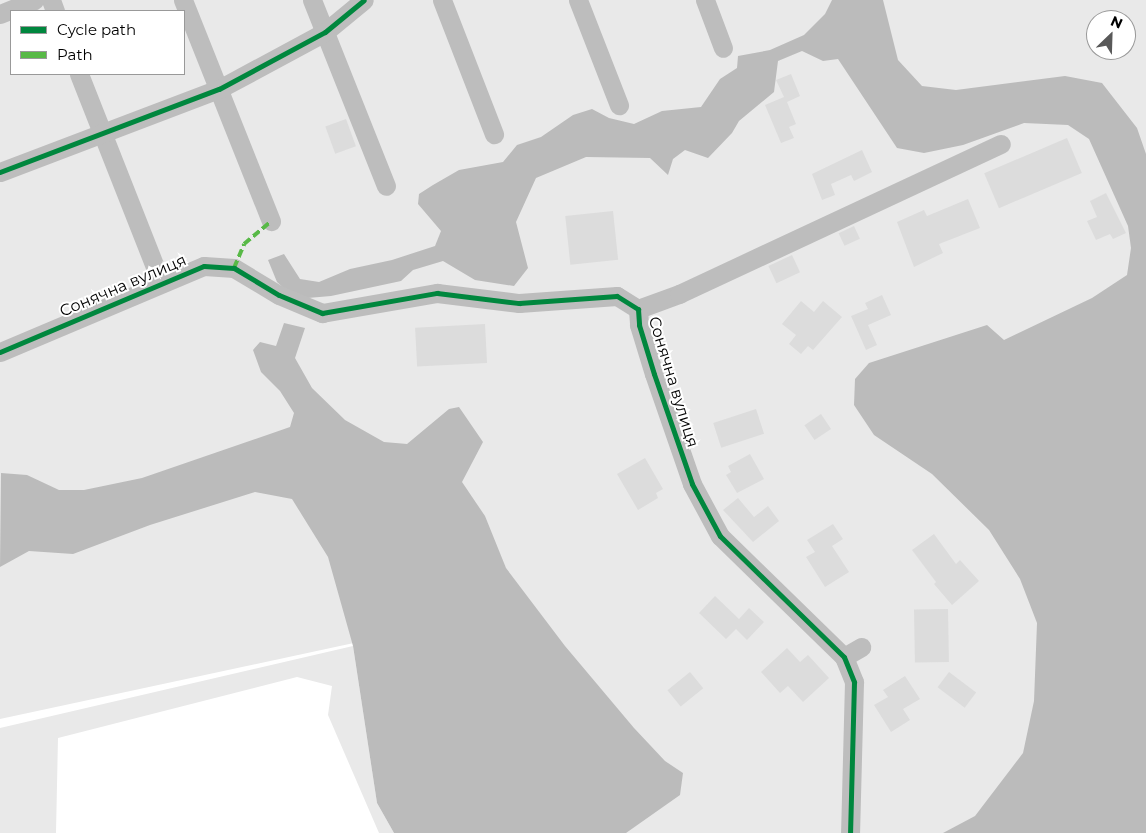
<!DOCTYPE html>
<html>
<head>
<meta charset="utf-8">
<style>
  body { margin:0 }
  #map { position:relative; width:1146px; height:833px; overflow:hidden; background:#fff; font-family:Montserrat,sans-serif }
  div>[style] { position:absolute }
  [style*='--x'] { left:calc(var(--x)*1px); top:calc(var(--y)*1px); width:calc(var(--w)*1px); rotate:calc(var(--a)*1deg) }
  .green>* { inset:0; background:#e9e9e9 }
  .water>* { inset:0; background:#bbb }
  .building>* { inset:0; background:#dcdcdc; transform-origin:0 0 }
  .minor>* { height:19px; margin:-9.5px; padding:0 9.5px; transform-origin:9.5px; border-radius:9.5px; background:#bdbdbd }
  .quiet>* { height:4px; margin-top:-2px; transform-origin:0; background:repeating-linear-gradient(90deg,#58b947 0 8px,transparent 0 12px) }
  .cycleway>* { height:5px; margin:-2.5px; padding:0 2.5px; transform-origin:2.5px; border-radius:2.5px; background:#00873e }
  span { translate:-50% -50%; white-space:nowrap; text-align:center; line-height:1.15; -webkit-text-stroke:4px #fff; paint-order:stroke }
  .street-label { font-size:16px; color:#000 }
  .legend { position:absolute; left:10px; top:10px; width:175px; height:65px; box-sizing:border-box; background:#fff; border:1px solid #999; margin:0; padding:6px 9px; list-style:none; font-size:15px; color:#000 }
  .legend li { display:flex; align-items:center; gap:10px; height:25px }
  .legend b { width:25px; border:1px solid #999 }
  .north { position:absolute; left:1086px; top:10px; width:50px; height:50px; box-sizing:border-box; background:#fff; border:1px solid #999; border-radius:50%; rotate:24deg; font-size:14px; font-weight:700; line-height:20px; text-align:center; color:#000 }
  .north::after { content:''; display:block; margin:auto; width:18px; height:22px; background:#595959; clip-path:polygon(50% 0,100% 100%,50% 72%,0 100%) }
</style>
</head>
<body>
<div id="map">
  <div class="green">
    <div style="clip-path:polygon(evenodd,0 0,1146px 0,1146px 505px,1084px 833px,428px 833px,377px 638px,0 719px,0 0,11px 11px,184px 11px,184px 74px,11px 74px,11px 11px,0 0,1096px 20px,1126px 20px,1126px 50px,1096px 50px,1096px 20px)"></div>
    <div style="clip-path:polygon(353px 646px,377px 803px,394px 833px,379px 833px,328px 715px,332px 686px,297px 677px,58px 738px,56px 833px,0 833px,0 728px)"></div>
  </div>
  <div class="water">
    <div style="clip-path:polygon(832px 0,883px 0,898px 60px,922px 86px,956px 90px,1065px 76px,1102px 83px,1137px 128px,1146px 154px,1146px 833px,943px 833px,975px 816px,1023px 753px,1034px 701px,1037px 623px,1020px 579px,989px 530px,932px 474px,874px 435px,854px 405px,855px 379px,869px 363px,987px 325px,1004px 340px,1092px 298px,1127px 275px,1131px 248px,1128px 226px,1089px 139px,1068px 125px,1024px 123px,963px 145px,924px 153px,897px 148px,838px 59px,823px 61px,802px 51px,778px 61px,774px 92px,739px 121px,732px 133px,708px 158px,685px 150px,673px 159px,668px 175px,650px 158px,586px 157px,536px 178px,516px 222px,528px 268px,514px 286px,475px 280px,443px 261px,413px 270px,401px 281px,331px 296px,296px 299px,277px 282px,268px 260px,284px 254px,300px 279px,319px 282px,350px 269px,392px 260px,435px 246px,441px 231px,418px 204px,419px 194px,433px 185px,459px 170px,503px 162px,517px 145px,541px 137px,573px 115px,592px 109px,609px 118px,634px 124px,662px 111px,701px 107px,720px 79px,737px 68px,738px 56px,770px 50px,804px 35px,825px 14px)"></div>
    <div style="clip-path:polygon(284px 323px,305px 328px,295px 358px,312px 388px,345px 420px,384px 442px,407px 444px,449px 409px,459px 407px,483px 442px,462px 482px,485px 516px,506px 568px,565px 646px,634px 728px,665px 761px,683px 773px,680px 795px,626px 833px,394px 833px,377px 803px,353px 646px,328px 557px,292px 499px,255px 492px,150px 525px,73px 554px,29px 551px,0 567px,1px 473px,27px 475px,59px 490px,84px 490px,142px 478px,290px 427px,294px 413px,280px 391px,261px 372px,253px 350px,260px 342px,276px 346px)"></div>
  </div>
  <div class="building">
    <div style="clip-path:polygon(791px 74px,800px 96px,787px 102px,796px 124px,789px 127px,794px 138px,781px 143px,765px 105px,784px 97px,776px 80px)"></div>
    <div style="left:346px;top:119px;width:29px;height:22px;rotate:70deg"></div>
    <div style="left:1067px;top:138px;width:38px;height:90px;rotate:67deg"></div>
    <div style="clip-path:polygon(862px 150px,872px 172px,854px 181px,851px 175px,831px 184px,835px 195px,822px 200px,812px 174px)"></div>
    <div style="clip-path:polygon(1106px 193px,1126px 233px,1113px 239px,1110px 234px,1096px 240px,1087px 221px,1097px 217px,1090px 201px)"></div>
    <div style="clip-path:polygon(968px 199px,980px 228px,939px 244px,943px 253px,914px 267px,897px 222px,924px 210px,927px 216px)"></div>
    <div style="left:613px;top:211px;width:49px;height:48px;rotate:84deg"></div>
    <div style="left:854px;top:226px;width:14px;height:17px;rotate:65deg"></div>
    <div style="left:792px;top:255px;width:19px;height:26px;rotate:65deg"></div>
    <div style="clip-path:polygon(882px 295px,891px 315px,868px 325px,877px 345px,866px 350px,851px 316px,868px 309px,865px 303px)"></div>
    <div style="clip-path:polygon(801px 301px,814px 312px,823px 301px,842px 317px,813px 350px,808px 346px,801px 354px,789px 344px,796px 335px,782px 324px)"></div>
    <div style="left:485px;top:324px;width:39px;height:70px;rotate:87deg"></div>
    <div style="left:756px;top:409px;width:26px;height:45px;rotate:72deg"></div>
    <div style="left:821px;top:414px;width:18px;height:20px;rotate:56deg"></div>
    <div style="clip-path:polygon(750px 454px,764px 479px,737px 493px,726px 475px,731px 472px,728px 466px)"></div>
    <div style="clip-path:polygon(645px 458px,663px 489px,656px 493px,658px 498px,638px 510px,617px 474px)"></div>
    <div style="clip-path:polygon(738px 498px,754px 517px,768px 506px,779px 521px,753px 542px,723px 510px)"></div>
    <div style="clip-path:polygon(833px 524px,843px 539px,832px 546px,849px 572px,825px 587px,806px 557px,815px 552px,807px 540px)"></div>
    <div style="clip-path:polygon(934px 534px,956px 564px,960px 560px,979px 581px,952px 605px,934px 584px,936px 582px,912px 550px)"></div>
    <div style="clip-path:polygon(715px 596px,739px 619px,749px 608px,764px 622px,747px 640px,736px 629px,726px 639px,699px 613px)"></div>
    <div style="left:948px;top:609px;width:53px;height:34px;rotate:89deg"></div>
    <div style="clip-path:polygon(787px 648px,800px 662px,808px 655px,829px 678px,803px 702px,788px 686px,780px 693px,761px 672px)"></div>
    <div style="left:690px;top:672px;width:21px;height:29px;rotate:51deg"></div>
    <div style="left:949px;top:672px;width:34px;height:19px;rotate:37deg"></div>
    <div style="clip-path:polygon(905px 676px,920px 699px,903px 709px,910px 720px,891px 732px,874px 705px,888px 697px,883px 690px)"></div>
  </div>
  <div class="minor">
    <div style="--x:51;--y:0;--w:12;--a:70"></div>
    <div style="--x:183;--y:0;--w:238;--a:68.3"></div>
    <div style="--x:312;--y:0;--w:200;--a:68.3"></div>
    <div style="--x:442;--y:0;--w:144;--a:68.8"></div>
    <div style="--x:578;--y:0;--w:113;--a:68.7"></div>
    <div style="--x:705;--y:0;--w:51;--a:69.4"></div>
    <div style="--x:0;--y:14;--w:37;--a:-22"></div>
    <div style="--x:79;--y:74;--w:224;--a:68.5"></div>
    <div style="--x:0;--y:172;--w:234;--a:-20.8"></div>
    <div style="--x:219;--y:89;--w:120;--a:-28.3"></div>
    <div style="--x:325;--y:32;--w:50;--a:-39.4"></div>
    <div style="--x:638;--y:309;--w:16;--a:86"></div>
    <div style="--x:639;--y:325;--w:51;--a:73"></div>
    <div style="--x:654;--y:374;--w:116;--a:70.9"></div>
    <div style="--x:692;--y:484;--w:59;--a:61.7"></div>
    <div style="--x:720;--y:536;--w:173;--a:44.3"></div>
    <div style="--x:844;--y:657;--w:27;--a:68"></div>
    <div style="--x:854;--y:682;--w:151;--a:91.5"></div>
    <div style="--x:638;--y:309;--w:44;--a:-20.1"></div>
    <div style="--x:679;--y:294;--w:355;--a:-25"></div>
    <div style="--x:0;--y:352;--w:221;--a:-22.9"></div>
    <div style="--x:204;--y:266;--w:30;--a:4"></div>
    <div style="--x:234;--y:268;--w:52;--a:31"></div>
    <div style="--x:279;--y:295;--w:47;--a:22.7"></div>
    <div style="--x:322;--y:313;--w:117;--a:-9.9"></div>
    <div style="--x:437;--y:293;--w:83;--a:7"></div>
    <div style="--x:519;--y:303;--w:98;--a:-4.1"></div>
    <div style="--x:617;--y:296;--w:25;--a:32"></div>
    <div style="--x:844;--y:657;--w:20;--a:-30"></div>
  </div>
  <div class="quiet">
    <div style="--x:234;--y:268;--w:26;--a:-67"></div>
    <div style="--x:244;--y:244;--w:35;--a:-40"></div>
  </div>
  <div class="cycleway">
    <div style="--x:0;--y:172;--w:234;--a:-20.8"></div>
    <div style="--x:219;--y:89;--w:120;--a:-28.3"></div>
    <div style="--x:325;--y:32;--w:50;--a:-39.4"></div>
    <div style="--x:0;--y:352;--w:221;--a:-22.9"></div>
    <div style="--x:204;--y:266;--w:30;--a:4"></div>
    <div style="--x:234;--y:268;--w:52;--a:31"></div>
    <div style="--x:279;--y:295;--w:47;--a:22.7"></div>
    <div style="--x:322;--y:313;--w:117;--a:-9.9"></div>
    <div style="--x:437;--y:293;--w:83;--a:7"></div>
    <div style="--x:519;--y:303;--w:98;--a:-4.1"></div>
    <div style="--x:617;--y:296;--w:25;--a:32"></div>
    <div style="--x:638;--y:309;--w:16;--a:86"></div>
    <div style="--x:639;--y:325;--w:51;--a:73"></div>
    <div style="--x:654;--y:374;--w:116;--a:70.9"></div>
    <div style="--x:692;--y:484;--w:59;--a:61.7"></div>
    <div style="--x:720;--y:536;--w:173;--a:44.3"></div>
    <div style="--x:844;--y:657;--w:27;--a:68"></div>
    <div style="--x:854;--y:682;--w:151;--a:91.5"></div>
  </div>
  <div class="street-label">
    <span style="left:123px;top:286px;rotate:-23deg">Сонячна вулиця</span>
    <span style="left:673px;top:382px;rotate:73deg">Сонячна вулиця</span>
  </div>
  <ul class="legend">
  <li><b style="height:6px;background:#00873e"></b>Cycle path</li>
  <li><b style="height:6px;background:#58b947"></b>Path</li>
  </ul>
  <div class="north">N</div>
</div>
</body>
</html>
